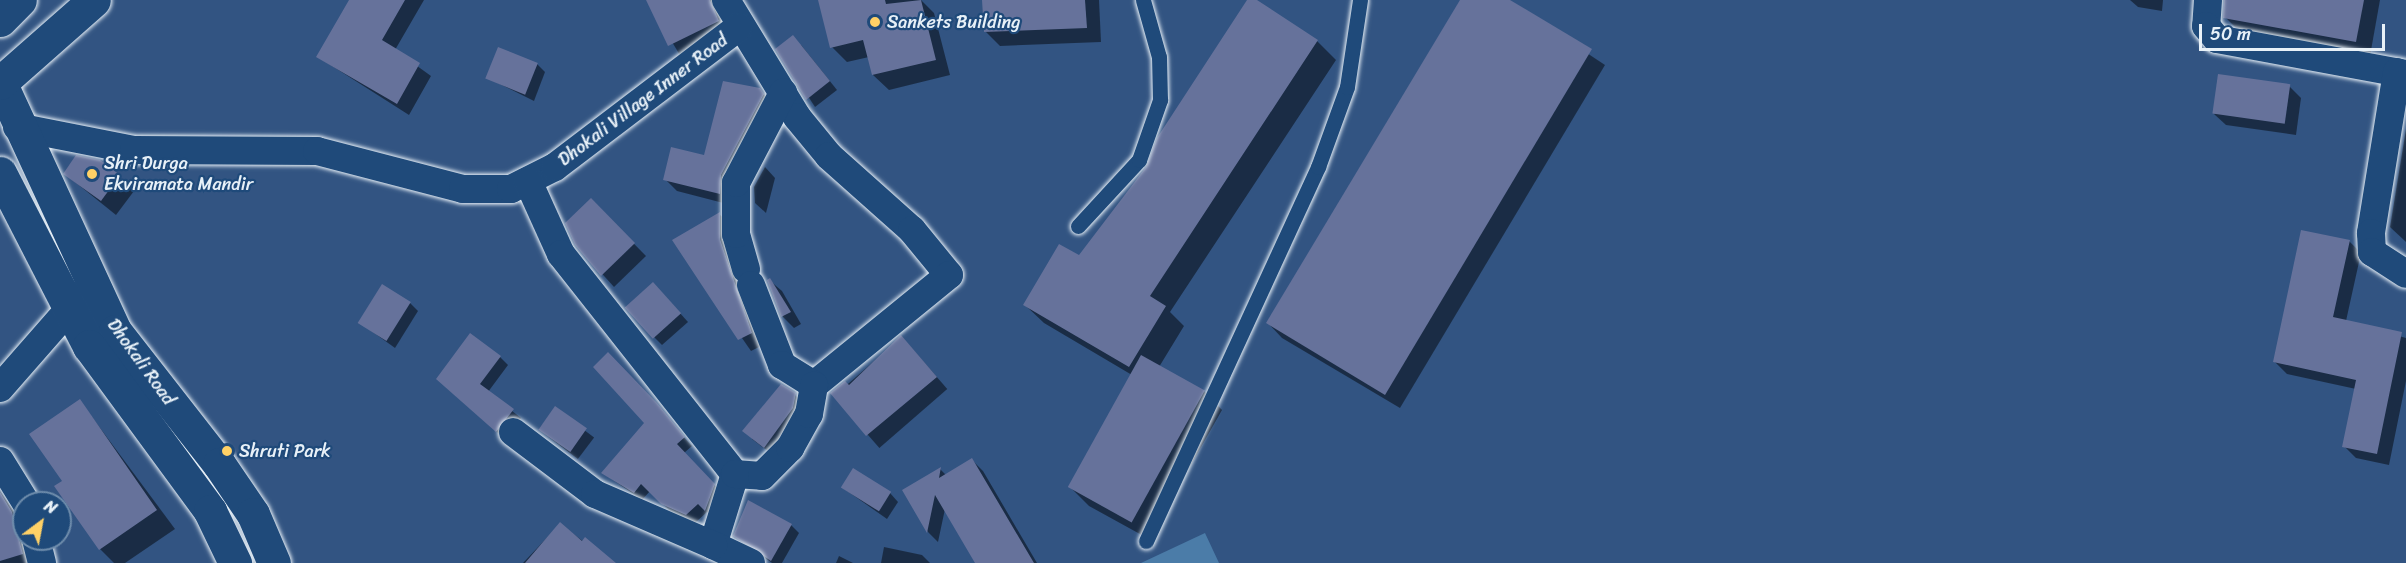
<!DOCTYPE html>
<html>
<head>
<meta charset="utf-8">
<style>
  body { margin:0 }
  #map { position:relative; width:2406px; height:563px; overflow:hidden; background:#325482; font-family:Sriracha,sans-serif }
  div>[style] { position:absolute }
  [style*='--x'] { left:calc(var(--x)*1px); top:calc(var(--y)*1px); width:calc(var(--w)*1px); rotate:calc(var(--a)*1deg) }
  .water>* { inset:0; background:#4b7ca8 }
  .shadow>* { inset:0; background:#0007; transform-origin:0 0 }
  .building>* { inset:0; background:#66729b; transform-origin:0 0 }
  .roads { filter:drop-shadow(0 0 2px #e8f1f8) drop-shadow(0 0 2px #e8f1f8) }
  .lane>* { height:15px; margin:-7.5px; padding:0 7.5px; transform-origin:7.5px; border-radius:7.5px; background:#1f4a7a }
  .street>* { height:28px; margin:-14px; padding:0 14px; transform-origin:14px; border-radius:14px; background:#1f4a7a }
  .secondary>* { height:33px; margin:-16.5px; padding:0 16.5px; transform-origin:16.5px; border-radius:16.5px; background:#1f4a7a }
  .dots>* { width:16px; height:16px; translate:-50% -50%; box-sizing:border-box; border:3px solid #1f4a7a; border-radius:50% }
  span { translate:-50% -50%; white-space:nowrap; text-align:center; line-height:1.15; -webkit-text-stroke:4.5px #1f4a7a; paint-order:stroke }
  .poi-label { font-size:18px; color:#e8f1f8 }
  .left { translate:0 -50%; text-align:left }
  .street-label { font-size:18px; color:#e8f1f8 }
  .north { position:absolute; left:12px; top:491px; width:60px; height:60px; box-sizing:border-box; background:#1f4a7a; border:2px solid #6f8dac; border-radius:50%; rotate:32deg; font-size:16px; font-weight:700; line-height:24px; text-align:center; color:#e8f1f8 }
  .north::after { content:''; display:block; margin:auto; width:21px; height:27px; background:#ffd166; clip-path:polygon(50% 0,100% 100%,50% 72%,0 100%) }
  .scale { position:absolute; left:2199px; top:24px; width:186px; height:27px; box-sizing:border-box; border:3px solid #e8f1f8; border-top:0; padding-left:8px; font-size:18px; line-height:21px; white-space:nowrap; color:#e8f1f8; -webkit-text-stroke:4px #1f4a7a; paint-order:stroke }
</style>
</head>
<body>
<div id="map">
  <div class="water">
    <div style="clip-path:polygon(1205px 533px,1219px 563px,1141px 563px)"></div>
  </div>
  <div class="shadow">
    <div style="clip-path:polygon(351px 0,424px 0,395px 50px,431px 76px,409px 115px,318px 57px)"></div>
    <div style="clip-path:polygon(647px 0,715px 0,730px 33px,681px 57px)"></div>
    <div style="clip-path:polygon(820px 0,921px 0,934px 13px,950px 75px,889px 90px,873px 75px,869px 57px,847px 62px,832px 47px)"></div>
    <div style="clip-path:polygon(984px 0,1099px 0,1101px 42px,1000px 46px,985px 31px)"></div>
    <div style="clip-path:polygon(1249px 0,1317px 41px,1336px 60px,1170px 312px,1184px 326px,1159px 367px,1204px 391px,1222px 410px,1149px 539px,1089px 506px,1071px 488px,1132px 375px,1044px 323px,1025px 305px,1080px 257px,1147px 167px)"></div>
    <div style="clip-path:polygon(1462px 0,1507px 0,1605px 65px,1400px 408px,1282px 338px,1268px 323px)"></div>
    <div style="clip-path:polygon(2130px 0,2163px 0,2162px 11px,2138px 7px)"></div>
    <div style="clip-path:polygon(2225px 0,2380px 0,2370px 56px,2240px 32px,2225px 17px)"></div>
    <div style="clip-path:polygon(801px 45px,837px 90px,815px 107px,777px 49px)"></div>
    <div style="clip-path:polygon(537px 64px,545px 72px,534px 101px,488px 78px)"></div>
    <div style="clip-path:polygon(2289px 86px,2301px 98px,2296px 135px,2226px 125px,2214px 114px)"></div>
    <div style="clip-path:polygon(760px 90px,772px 102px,731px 205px,677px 191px,665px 179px,705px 157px)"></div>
    <div style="clip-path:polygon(2406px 129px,2406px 242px,2390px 227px)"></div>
    <div style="clip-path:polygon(99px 162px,134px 191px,116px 215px,65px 174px)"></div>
    <div style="clip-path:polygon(765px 167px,775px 178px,766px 213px,755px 203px,754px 187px)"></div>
    <div style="clip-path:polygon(591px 200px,646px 256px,614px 287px,576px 245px)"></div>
    <div style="clip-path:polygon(719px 214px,731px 225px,763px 345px,751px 351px,674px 240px)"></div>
    <div style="clip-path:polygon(2349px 241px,2361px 253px,2346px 321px,2406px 338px,2406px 381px,2389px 465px,2356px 458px,2344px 446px,2356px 389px,2287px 374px,2275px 362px)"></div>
    <div style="clip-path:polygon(769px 280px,782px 291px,801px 324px,794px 328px,783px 317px)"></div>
    <div style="clip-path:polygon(661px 292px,688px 322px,662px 345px,654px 337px)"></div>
    <div style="clip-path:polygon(410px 303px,418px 311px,395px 348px,359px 322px)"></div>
    <div style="left:902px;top:337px;width:69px;height:90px;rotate:49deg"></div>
    <div style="clip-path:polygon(608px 354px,692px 446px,684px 453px,722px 493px,715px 515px,707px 512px,695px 523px,671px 512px,650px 491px,642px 500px,603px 473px,646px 423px)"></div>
    <div style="clip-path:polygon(500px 357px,508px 365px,488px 392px,521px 418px,505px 439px,446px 387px)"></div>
    <div style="clip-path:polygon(795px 395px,803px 403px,773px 455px,752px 439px)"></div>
    <div style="clip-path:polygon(80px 401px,175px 529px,125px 563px,114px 563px,100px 549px,64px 481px)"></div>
    <div style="left:555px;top:408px;width:49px;height:27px;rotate:37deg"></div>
    <div style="clip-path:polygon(972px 460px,983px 471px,1037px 563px,977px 563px,945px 509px,938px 542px,928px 532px,904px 490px,940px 469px,946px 475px)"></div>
    <div style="clip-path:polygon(843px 488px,890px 493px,898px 502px,887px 519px)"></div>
    <div style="clip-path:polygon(0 491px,23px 524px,33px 563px,0 563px)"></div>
    <div style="clip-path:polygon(560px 524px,612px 563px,523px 563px)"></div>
    <div style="clip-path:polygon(791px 525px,799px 533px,782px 563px,772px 563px,735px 536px)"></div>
    <div style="clip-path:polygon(884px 547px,922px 555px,930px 563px,881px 563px)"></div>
    <div style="clip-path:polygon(839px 556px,853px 563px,836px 563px)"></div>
  </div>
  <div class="building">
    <div style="clip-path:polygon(349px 0,405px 0,382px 40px,420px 63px,397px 104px,316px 57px)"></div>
    <div style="clip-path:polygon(646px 0,710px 0,719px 21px,668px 46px)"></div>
    <div style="clip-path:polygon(818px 0,885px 0,886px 4px,921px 0,936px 60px,872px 75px,863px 40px,830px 48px)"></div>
    <div style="clip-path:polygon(982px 0,1085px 0,1087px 28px,984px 32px)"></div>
    <div style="clip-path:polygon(1247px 0,1257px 0,1318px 40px,1150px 296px,1166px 306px,1129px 367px,1023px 305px,1059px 244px,1079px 255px,1146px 167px,1157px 138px)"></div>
    <div style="clip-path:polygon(1460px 0,1510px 0,1592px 49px,1385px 395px,1266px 323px)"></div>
    <div style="clip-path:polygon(2224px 0,2364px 0,2356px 42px,2223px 18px)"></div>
    <div style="clip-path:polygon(793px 35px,830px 81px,806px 100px,775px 49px)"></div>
    <div style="left:498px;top:47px;width:43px;height:34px;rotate:22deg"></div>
    <div style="left:2218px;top:74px;width:73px;height:40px;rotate:8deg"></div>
    <div style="clip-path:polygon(723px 81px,760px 88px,764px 94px,721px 175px,720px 194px,663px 180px,671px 147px,704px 155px)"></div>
    <div style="clip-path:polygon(76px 155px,100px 160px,120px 175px,101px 201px,63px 174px)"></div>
    <div style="clip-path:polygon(591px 198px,635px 243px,601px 276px,575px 245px,565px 223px)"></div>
    <div style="clip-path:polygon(720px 212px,720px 239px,752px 333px,738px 340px,672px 240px)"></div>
    <div style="clip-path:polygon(2301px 230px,2350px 240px,2333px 317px,2402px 332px,2377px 454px,2342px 447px,2356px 380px,2273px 362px)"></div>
    <div style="clip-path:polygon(770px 278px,791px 312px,781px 317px,767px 280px)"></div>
    <div style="left:653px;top:282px;width:42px;height:38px;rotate:48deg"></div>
    <div style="left:382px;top:284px;width:34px;height:46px;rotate:32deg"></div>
    <div style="clip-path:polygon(470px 333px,501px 356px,480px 384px,514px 409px,496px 432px,436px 379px)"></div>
    <div style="clip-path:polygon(901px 335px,937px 377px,866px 436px,830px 393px,845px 381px,849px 385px)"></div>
    <div style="clip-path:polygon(608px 352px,657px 403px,685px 437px,677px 444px,715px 484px,705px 511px,698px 504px,686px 515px,661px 504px,641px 484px,634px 493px,601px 473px,644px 423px,593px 367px)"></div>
    <div style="left:1141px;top:355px;width:73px;height:151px;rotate:29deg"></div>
    <div style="clip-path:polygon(781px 384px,796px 393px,793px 408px,764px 448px,742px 431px)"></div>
    <div style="clip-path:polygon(80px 399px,157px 510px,99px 550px,54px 486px,62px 481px,29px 434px)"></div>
    <div style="left:555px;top:406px;width:39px;height:29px;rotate:35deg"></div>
    <div style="clip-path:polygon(972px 458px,1034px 563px,975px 563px,935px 495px,927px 533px,902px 490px,941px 467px,939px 478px)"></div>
    <div style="left:853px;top:468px;width:45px;height:23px;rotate:32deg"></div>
    <div style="clip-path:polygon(0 492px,12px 512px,23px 554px,0 561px)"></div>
    <div style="clip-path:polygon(748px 500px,792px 524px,771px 561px,733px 536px)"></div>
    <div style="clip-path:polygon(560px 522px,582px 541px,585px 537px,616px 563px,525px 563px)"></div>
  </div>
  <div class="roads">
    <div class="lane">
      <div style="--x:1078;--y:226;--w:90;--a:-47.3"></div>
      <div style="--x:1139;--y:160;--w:64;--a:-70.7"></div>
      <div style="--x:1160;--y:100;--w:43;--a:-91.3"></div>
      <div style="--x:1159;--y:57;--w:59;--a:-105.7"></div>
      <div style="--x:1146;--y:541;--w:412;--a:-65.3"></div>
      <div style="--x:1318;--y:167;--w:85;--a:-70.1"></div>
      <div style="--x:1347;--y:87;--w:88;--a:-81.5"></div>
    </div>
    <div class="street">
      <div style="--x:726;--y:0;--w:137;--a:58.7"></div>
      <div style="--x:797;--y:117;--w:50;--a:50.6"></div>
      <div style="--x:829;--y:156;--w:111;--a:41.7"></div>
      <div style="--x:912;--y:230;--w:58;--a:50.6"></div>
      <div style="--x:949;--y:275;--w:174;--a:140.8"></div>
      <div style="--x:2208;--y:0;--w:26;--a:94"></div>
      <div style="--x:2206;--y:26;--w:17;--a:50"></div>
      <div style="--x:2217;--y:39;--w:192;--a:10.5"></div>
      <div style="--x:2397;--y:72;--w:163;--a:99.2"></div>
      <div style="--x:2371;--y:233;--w:19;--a:87"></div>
      <div style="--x:2372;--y:252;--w:40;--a:32.9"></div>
      <div style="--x:17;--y:127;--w:119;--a:11.1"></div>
      <div style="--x:134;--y:150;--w:183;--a:0.3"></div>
      <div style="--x:317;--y:151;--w:151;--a:14.6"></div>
      <div style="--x:463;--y:189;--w:48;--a:0"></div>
      <div style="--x:511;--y:189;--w:49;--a:-26.6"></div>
      <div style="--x:555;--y:167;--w:231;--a:-37.3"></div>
      <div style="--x:528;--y:181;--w:80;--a:65.7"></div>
      <div style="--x:561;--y:254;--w:280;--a:51.7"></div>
      <div style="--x:735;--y:474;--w:74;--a:107.2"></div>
      <div style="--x:713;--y:545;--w:42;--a:25.3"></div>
      <div style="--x:746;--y:269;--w:36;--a:-106"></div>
      <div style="--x:736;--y:234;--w:51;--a:-90"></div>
      <div style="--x:736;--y:183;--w:102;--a:-62.4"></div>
      <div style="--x:751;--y:285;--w:86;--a:68.8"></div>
      <div style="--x:782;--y:365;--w:38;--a:32"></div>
      <div style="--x:0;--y:388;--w:128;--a:-48.8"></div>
      <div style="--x:513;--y:432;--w:103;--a:37.1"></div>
      <div style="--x:595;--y:494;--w:129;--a:23.4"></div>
      <div style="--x:0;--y:461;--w:49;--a:58.2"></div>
      <div style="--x:735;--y:474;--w:27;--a:4"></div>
      <div style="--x:762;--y:476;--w:40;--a:-45"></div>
      <div style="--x:790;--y:448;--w:39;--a:-61"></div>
      <div style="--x:809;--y:414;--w:29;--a:-80"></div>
      <div style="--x:36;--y:539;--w:25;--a:76"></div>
    </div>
    <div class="secondary">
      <div style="--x:0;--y:20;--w:28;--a:-45"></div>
      <div style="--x:0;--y:82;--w:274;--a:65.2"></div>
      <div style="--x:115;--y:331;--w:169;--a:52"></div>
      <div style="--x:219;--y:464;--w:60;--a:55.8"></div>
      <div style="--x:253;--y:514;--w:53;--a:66.8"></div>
      <div style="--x:0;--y:83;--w:125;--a:-41.4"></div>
      <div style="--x:0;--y:173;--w:195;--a:62.8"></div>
      <div style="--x:89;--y:346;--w:205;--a:53.7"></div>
      <div style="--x:210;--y:511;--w:58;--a:64.3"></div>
    </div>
  </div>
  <div class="dots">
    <div style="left:875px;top:22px;background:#ffd166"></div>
    <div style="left:92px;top:174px;background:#ffd166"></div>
    <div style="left:227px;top:451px;background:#ffd166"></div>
  </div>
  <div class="poi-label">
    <span class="left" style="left:887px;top:22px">Sankets Building</span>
    <span class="left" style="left:104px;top:174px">Shri Durga<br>Ekviramata Mandir</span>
    <span class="left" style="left:239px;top:451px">Shruti Park</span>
  </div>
  <div class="street-label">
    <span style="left:643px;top:100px;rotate:-37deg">Dhokali Village Inner Road</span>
    <span style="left:141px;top:362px;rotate:54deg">Dhokali Road</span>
  </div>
  <div class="north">N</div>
  <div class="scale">50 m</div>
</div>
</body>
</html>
